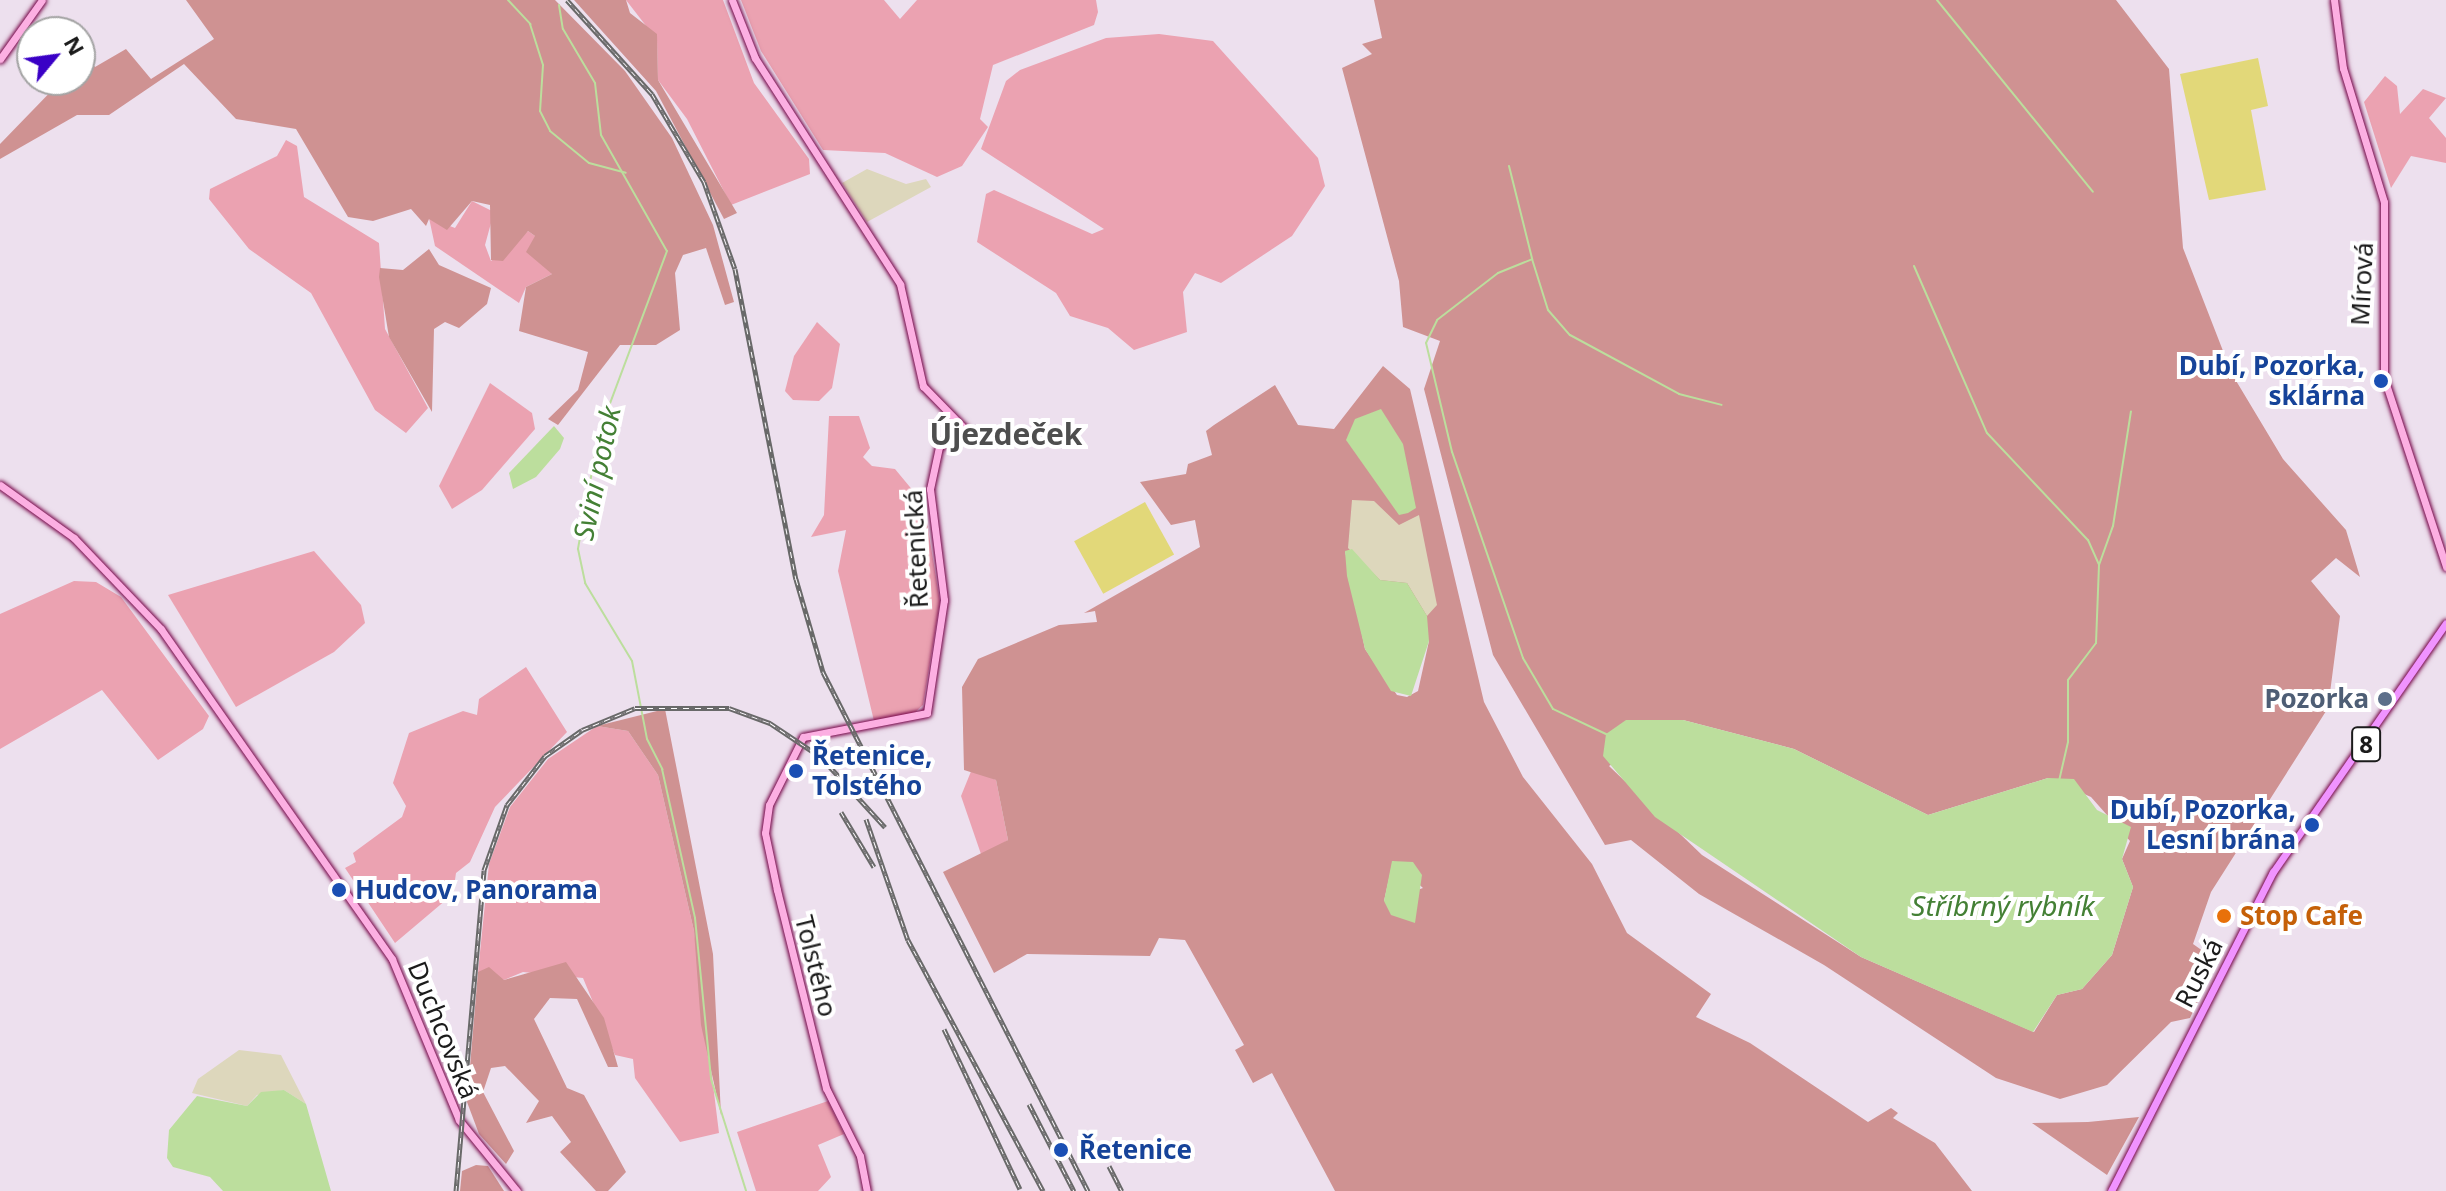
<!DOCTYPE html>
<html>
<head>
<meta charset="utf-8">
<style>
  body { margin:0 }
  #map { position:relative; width:2446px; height:1191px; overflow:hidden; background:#ede0ee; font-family:"Noto Sans",sans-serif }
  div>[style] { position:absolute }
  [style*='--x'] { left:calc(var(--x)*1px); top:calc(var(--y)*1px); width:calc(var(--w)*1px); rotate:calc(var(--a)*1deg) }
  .grass>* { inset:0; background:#eba2b1 }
  .forest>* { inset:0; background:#cf9292 }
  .wetland>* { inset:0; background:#ddd7bc }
  .pitch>* { inset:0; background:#e2d879; transform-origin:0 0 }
  .water>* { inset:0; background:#bcde9d }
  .stream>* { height:2px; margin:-1px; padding:0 1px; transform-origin:1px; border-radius:1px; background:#bcde9d }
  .roads { filter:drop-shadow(0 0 2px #740046) drop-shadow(0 0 2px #740046) }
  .secondary>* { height:7px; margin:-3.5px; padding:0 3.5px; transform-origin:3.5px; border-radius:3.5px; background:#fcafe2 }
  .primary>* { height:7px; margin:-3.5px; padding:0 3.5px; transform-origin:3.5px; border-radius:3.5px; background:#f093ff }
  .rail>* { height:5px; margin-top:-2.5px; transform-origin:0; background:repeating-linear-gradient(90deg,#fff 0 6px,#696969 0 12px); box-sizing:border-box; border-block:2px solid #696969 }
  .dots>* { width:22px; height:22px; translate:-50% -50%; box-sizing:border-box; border:4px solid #fff; border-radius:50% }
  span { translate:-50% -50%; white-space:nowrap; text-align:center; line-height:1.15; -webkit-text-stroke:8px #fff; paint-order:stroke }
  .shield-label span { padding:2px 6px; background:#fff; border:2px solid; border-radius:6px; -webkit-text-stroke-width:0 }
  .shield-label { font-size:24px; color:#1b1b1b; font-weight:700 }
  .street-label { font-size:26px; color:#1b1b1b }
  .transit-label { font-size:26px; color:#164399; font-weight:700 }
  .right { translate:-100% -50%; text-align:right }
  .left { translate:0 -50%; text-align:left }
  .service-label { font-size:26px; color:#4e5e75; font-weight:700 }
  .food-label { font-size:26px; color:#c56008; font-weight:700 }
  .water-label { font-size:28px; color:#448035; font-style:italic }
  .quarter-label { font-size:30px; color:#4e4e4e; font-weight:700 }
  .north { position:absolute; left:16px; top:16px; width:80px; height:80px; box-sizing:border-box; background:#fff; border:2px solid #a4a4a4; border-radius:50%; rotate:61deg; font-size:22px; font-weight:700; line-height:32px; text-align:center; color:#1b1b1b }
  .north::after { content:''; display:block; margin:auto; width:28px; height:36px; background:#3a00c6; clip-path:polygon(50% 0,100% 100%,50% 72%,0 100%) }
</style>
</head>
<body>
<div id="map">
  <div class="grass">
    <div style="clip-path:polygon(626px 0,723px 0,754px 83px,809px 159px,810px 174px,731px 205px,687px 119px,658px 80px,657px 40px)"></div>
    <div style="clip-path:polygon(741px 0,884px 0,900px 19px,917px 0,1096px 0,1098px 12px,1094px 25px,993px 65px,980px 119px,988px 127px,962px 166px,937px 177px,885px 153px,823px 150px,761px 51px)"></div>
    <div style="clip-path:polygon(1159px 34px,1213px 41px,1318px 158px,1325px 186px,1292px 236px,1221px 283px,1195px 273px,1183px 292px,1187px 332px,1134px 350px,1108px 328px,1070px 316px,1056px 293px,977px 242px,986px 194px,994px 190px,1092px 234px,1104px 229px,981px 149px,1006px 81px,1020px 70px,1106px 38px)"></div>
    <div style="clip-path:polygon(2385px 76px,2397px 86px,2400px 114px,2423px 89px,2446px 98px,2429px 118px,2446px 138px,2446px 163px,2411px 156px,2391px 188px,2364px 102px)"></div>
    <div style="clip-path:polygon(286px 140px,297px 146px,304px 197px,379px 243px,385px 329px,428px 408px,406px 433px,375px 410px,311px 293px,249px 249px,209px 199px,210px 189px,277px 156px)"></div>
    <div style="clip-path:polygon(472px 201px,494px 212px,485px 245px,491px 261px,528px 231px,535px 236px,552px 274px,526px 287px,519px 303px,435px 246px,429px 218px,455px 228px)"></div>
    <div style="clip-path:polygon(817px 322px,840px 344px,832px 388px,819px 401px,793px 400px,785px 391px,794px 356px)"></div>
    <div style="clip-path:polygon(490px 383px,532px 413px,535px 429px,482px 490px,452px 509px,439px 486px)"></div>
    <div style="clip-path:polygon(829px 416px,859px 416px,870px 448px,863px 457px,872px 466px,895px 469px,924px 504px,940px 602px,923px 705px,913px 714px,874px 721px,838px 571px,846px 530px,811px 537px,824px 515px)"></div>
    <div style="clip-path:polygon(314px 551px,361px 605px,365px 623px,334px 652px,236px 707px,168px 595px)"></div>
    <div style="clip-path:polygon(74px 581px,96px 582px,121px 597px,209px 716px,203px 729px,158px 760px,102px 690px,0 749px,0 614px)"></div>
    <div style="clip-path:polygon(526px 667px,567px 732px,495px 807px,470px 862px,456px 873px,453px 894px,395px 943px,345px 868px,356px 862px,353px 853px,402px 817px,406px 806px,393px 783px,409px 733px,463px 711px,477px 715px,479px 699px)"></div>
    <div style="clip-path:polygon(597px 726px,628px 731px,658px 775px,694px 931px,719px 1133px,680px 1142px,635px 1078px,633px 1059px,615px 1055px,583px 978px,523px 972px,504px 980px,478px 972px,489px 864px,510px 807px,548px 759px)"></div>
    <div style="clip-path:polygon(972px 769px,996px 780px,1008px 840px,982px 857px,961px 796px)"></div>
    <div style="clip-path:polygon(828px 1101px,844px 1134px,818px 1145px,831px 1177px,818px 1191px,756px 1191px,737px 1132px)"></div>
  </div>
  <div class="forest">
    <div style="clip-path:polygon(186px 0,555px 0,625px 71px,672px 138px,713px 225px,734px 302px,725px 305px,706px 248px,683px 255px,675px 273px,680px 330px,656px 345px,620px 345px,558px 425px,548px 419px,578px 390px,588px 352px,519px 331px,526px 287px,552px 274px,526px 252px,535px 236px,528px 231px,503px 261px,491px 260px,490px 205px,472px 201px,447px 230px,429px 219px,426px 226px,411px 209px,373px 221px,348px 217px,296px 129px,236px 119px,184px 64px,109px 115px,77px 115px,0 159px,0 144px,62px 80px,80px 80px,86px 56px,95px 67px,126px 49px,151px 79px,214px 39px)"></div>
    <div style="clip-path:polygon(574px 0,626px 0,630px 13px,657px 34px,658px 80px,737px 213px,724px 219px,656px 91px)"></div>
    <div style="clip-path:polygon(evenodd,1374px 0,2116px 0,2169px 69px,2183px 248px,2232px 374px,2283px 459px,2346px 530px,2360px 577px,2336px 558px,2311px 581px,2340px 616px,2328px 708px,2211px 892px,2193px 944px,2217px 961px,2190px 1018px,2171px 1022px,2107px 1085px,2060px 1099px,1996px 1078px,1824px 965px,1699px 894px,1631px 840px,1605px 845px,1493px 655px,1424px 389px,1440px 341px,1403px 327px,1399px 281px,1342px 68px,1372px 54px,1362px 44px,1382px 38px,1374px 0,1683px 720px,1794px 749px,1928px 815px,2048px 778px,2091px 797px,2130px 841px,2122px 859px,2133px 887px,2112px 955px,2082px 989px,2057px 995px,2034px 1032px,1861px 957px,1702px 855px,1609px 766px,1683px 720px)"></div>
    <div style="clip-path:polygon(429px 249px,439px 265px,491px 288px,487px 304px,459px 328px,445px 322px,434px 329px,432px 412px,389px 337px,379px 277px,380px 268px,403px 270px)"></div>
    <div style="clip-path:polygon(evenodd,1383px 366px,1410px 389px,1484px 702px,1523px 777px,1592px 864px,1627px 933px,1711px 994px,1696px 1017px,1750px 1043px,1868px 1122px,1891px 1108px,1898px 1113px,1893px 1118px,1935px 1143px,1972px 1191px,1335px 1191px,1272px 1073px,1253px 1083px,1235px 1050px,1244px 1045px,1185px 940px,1159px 938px,1150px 956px,1027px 954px,994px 973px,943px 872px,1008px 840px,996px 780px,964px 770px,962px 687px,978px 659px,1059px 625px,1097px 622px,1095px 611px,1084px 613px,1200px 547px,1195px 520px,1171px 525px,1140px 482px,1186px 474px,1188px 464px,1212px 455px,1206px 431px,1214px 425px,1275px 385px,1298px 425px,1334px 429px,1383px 366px,1345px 551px,1429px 641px,1418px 691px,1407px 697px,1397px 695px,1365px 649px,1345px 551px,1383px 366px,1393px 861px,1423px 888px,1384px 901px,1393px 861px)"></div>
    <div style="clip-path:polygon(665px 709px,713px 954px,721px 1115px,701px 1025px,694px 931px,658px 775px,628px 731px,597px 726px)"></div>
    <div style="clip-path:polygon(566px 962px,604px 1018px,618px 1067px,608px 1067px,577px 999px,550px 998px,534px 1019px,567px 1088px,584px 1095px,626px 1172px,608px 1191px,596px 1191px,560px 1152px,571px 1142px,552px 1116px,526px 1123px,539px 1101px,505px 1066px,491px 1068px,483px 1092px,514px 1151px,506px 1164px,479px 1134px,467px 1102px,478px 972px,489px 967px,504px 980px)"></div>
    <div style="clip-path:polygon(2139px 1117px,2107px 1175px,2032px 1123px,2088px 1122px)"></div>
    <div style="clip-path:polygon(476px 1165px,488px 1166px,504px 1191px,460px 1191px,462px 1171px)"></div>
  </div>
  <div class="wetland">
    <div style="clip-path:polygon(867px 169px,906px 184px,926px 179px,931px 187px,867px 222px,842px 183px)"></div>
    <div style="clip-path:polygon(1352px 500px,1374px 501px,1399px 525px,1419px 515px,1437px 605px,1427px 616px,1407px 583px,1380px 580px,1348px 548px)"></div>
    <div style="clip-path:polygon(239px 1050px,281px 1055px,306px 1104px,284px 1090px,257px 1095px,247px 1106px,192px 1093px,198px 1079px)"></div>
  </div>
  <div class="pitch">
    <div style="clip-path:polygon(2258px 58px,2268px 106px,2251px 110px,2266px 190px,2209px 200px,2180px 74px)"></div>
    <div style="left:1145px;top:502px;width:60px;height:81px;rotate:61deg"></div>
  </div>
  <div class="water">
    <div style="clip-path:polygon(1381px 409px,1403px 444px,1416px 508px,1408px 513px,1399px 515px,1346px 440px,1355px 419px)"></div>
    <div style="clip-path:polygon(554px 426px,564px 438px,560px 449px,536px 477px,513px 489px,509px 473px)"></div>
    <div style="clip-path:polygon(1352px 549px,1380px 580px,1407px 583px,1427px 616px,1429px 641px,1411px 696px,1391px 691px,1365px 649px,1347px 576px,1345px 551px)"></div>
    <div style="clip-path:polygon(1626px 720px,1683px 720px,1794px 749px,1928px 815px,2048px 778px,2074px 779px,2097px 810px,2131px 827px,2122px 859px,2133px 887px,2112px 955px,2082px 989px,2057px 995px,2033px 1032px,1861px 957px,1655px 817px,1603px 756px,1606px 734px)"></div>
    <div style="clip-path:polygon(1392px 861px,1413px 862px,1422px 875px,1415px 923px,1391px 915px,1384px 901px)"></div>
    <div style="clip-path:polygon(284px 1090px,306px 1104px,331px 1191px,223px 1191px,210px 1177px,173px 1167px,167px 1158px,169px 1130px,197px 1096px,247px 1106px,261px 1092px)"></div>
  </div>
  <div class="stream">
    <div style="--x:508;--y:0;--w:33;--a:47"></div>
    <div style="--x:530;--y:24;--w:43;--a:72.4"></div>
    <div style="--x:543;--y:65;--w:46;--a:93.7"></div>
    <div style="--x:540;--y:111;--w:22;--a:63"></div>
    <div style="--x:550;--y:131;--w:50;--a:39.4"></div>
    <div style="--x:589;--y:163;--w:38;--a:15"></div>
    <div style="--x:1937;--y:0;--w:247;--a:50.9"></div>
    <div style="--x:559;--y:5;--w:24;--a:81"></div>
    <div style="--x:563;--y:29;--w:63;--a:59.3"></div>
    <div style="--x:595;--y:83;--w:52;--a:83.4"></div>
    <div style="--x:601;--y:135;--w:133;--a:60.4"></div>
    <div style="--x:667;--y:251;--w:194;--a:110.5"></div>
    <div style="--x:599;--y:433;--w:118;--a:100.3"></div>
    <div style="--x:578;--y:549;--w:35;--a:78"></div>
    <div style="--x:585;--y:583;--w:91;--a:58.9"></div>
    <div style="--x:632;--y:661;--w:79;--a:79.1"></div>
    <div style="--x:647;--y:739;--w:34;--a:63"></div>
    <div style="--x:662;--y:769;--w:153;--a:77.5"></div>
    <div style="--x:695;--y:918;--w:162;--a:84.3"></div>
    <div style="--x:711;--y:1079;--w:117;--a:72.6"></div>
    <div style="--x:1509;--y:166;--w:95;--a:76"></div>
    <div style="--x:1914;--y:266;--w:182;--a:66.4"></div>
    <div style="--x:1987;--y:433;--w:147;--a:46.7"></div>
    <div style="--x:2088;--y:540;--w:27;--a:66"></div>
    <div style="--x:2099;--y:565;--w:78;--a:92.2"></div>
    <div style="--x:2096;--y:643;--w:46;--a:127.1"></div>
    <div style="--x:2068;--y:680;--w:62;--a:90"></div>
    <div style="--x:2068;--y:742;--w:40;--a:103"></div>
    <div style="--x:2099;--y:565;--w:41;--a:-70.3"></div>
    <div style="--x:2113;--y:526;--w:116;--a:-81.1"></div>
    <div style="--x:1608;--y:735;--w:61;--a:-154.7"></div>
    <div style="--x:1553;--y:709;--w:59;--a:-120.5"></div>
    <div style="--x:1523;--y:658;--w:218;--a:-109"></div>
    <div style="--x:1452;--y:452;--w:112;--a:-103.4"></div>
    <div style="--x:1426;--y:343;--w:25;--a:-64"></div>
    <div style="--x:1437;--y:320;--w:77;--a:-37.6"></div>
    <div style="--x:1498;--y:273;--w:37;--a:-22"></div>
    <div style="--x:1532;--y:259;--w:53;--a:72.6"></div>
    <div style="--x:1548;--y:310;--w:33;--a:49"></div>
    <div style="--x:1570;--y:335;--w:124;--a:28.4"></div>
    <div style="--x:1679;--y:394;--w:44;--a:14.3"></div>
  </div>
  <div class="roads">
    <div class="secondary">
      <div style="--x:732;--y:0;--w:62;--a:68.4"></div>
      <div style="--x:755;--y:58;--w:269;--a:57.3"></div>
      <div style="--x:900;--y:284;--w:105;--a:77.3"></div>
      <div style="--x:923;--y:386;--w:59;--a:45.7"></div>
      <div style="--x:964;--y:428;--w:31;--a:143"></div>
      <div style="--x:939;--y:447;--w:43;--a:102.1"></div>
      <div style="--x:930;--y:489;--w:112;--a:82.8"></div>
      <div style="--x:944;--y:600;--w:114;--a:98.6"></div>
      <div style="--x:927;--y:713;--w:126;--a:169"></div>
      <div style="--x:803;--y:737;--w:76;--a:116.6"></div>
      <div style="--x:769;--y:805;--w:28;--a:98"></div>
      <div style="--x:765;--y:833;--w:58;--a:78.1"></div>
      <div style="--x:777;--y:890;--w:204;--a:76.1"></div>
      <div style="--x:826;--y:1088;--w:76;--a:63.4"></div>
      <div style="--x:860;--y:1156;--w:36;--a:79"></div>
      <div style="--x:2334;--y:0;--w:69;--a:82.5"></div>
      <div style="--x:2343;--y:68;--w:140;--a:73"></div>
      <div style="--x:2384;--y:202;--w:176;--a:90"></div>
      <div style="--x:2384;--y:378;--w:199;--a:71.8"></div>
      <div style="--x:0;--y:59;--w:72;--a:-54.6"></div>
      <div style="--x:0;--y:485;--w:91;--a:35.6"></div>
      <div style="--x:74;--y:538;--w:126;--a:46.3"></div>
      <div style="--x:161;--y:629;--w:403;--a:55"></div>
      <div style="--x:392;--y:959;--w:174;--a:67.4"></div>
      <div style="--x:459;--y:1120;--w:92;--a:50.8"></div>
    </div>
    <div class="primary">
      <div style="--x:2111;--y:1191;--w:358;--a:-63.1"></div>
      <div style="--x:2273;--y:872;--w:303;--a:-55.2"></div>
    </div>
  </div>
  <div class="rail">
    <div style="--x:567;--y:0;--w:127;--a:47.9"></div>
    <div style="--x:652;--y:94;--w:102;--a:59.4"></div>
    <div style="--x:704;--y:182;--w:92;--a:70.4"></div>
    <div style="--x:735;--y:269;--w:316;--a:78.9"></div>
    <div style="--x:796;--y:579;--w:97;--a:73.8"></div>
    <div style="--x:823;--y:672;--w:583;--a:62.95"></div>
    <div style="--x:841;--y:812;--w:64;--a:59"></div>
    <div style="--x:866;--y:819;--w:128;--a:70.9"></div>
    <div style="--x:908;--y:940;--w:285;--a:61.7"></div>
    <div style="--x:944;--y:1029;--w:177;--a:64.6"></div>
    <div style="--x:1029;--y:1104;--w:98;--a:62.7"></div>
    <div style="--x:1109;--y:1166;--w:28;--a:63"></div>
    <div style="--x:456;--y:1191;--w:322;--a:-85"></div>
    <div style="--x:484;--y:870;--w:69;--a:-70.5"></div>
    <div style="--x:507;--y:805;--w:62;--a:-52.2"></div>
    <div style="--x:545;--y:756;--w:45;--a:-35.1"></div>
    <div style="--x:582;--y:730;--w:57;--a:-22.5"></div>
    <div style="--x:635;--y:708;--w:94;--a:0"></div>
    <div style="--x:729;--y:708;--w:44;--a:20.1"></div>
    <div style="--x:770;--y:723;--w:61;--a:33.7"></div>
    <div style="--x:821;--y:757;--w:95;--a:47.6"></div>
  </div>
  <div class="dots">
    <div style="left:2381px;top:381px;background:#1a4fb4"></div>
    <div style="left:2385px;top:699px;background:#5c6f8a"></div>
    <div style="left:796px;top:771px;background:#1a4fb4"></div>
    <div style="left:2312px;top:825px;background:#1a4fb4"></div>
    <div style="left:339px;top:890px;background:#1a4fb4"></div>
    <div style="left:2224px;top:916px;background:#e8710a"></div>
    <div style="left:1061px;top:1150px;background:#1a4fb4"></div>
  </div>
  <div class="shield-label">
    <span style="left:2366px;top:744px">8</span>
  </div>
  <div class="street-label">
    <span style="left:2362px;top:284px;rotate:-87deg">Mírová</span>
    <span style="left:916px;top:549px;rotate:-93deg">Řetenická</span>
    <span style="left:816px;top:966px;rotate:76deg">Tolstého</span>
    <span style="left:2199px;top:973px;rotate:-63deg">Ruská</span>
    <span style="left:443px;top:1030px;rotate:68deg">Duchcovská</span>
  </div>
  <div class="transit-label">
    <span class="right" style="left:2365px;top:381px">Dubí, Pozorka,<br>sklárna</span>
    <span class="left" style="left:812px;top:771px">Řetenice,<br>Tolstého</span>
    <span class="right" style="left:2296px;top:825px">Dubí, Pozorka,<br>Lesní brána</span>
    <span class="left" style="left:355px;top:890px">Hudcov, Panorama</span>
    <span class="left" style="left:1079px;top:1150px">Řetenice</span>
  </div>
  <div class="service-label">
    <span class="right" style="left:2369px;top:699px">Pozorka</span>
  </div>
  <div class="food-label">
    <span class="left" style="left:2240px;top:916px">Stop Cafe</span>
  </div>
  <div class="water-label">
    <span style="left:596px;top:473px;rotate:-78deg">Sviní potok</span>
    <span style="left:2003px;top:905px">Stříbrný rybník</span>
  </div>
  <div class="quarter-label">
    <span style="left:1006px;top:434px">Újezdeček</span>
  </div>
  <div class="north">N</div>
</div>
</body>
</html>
